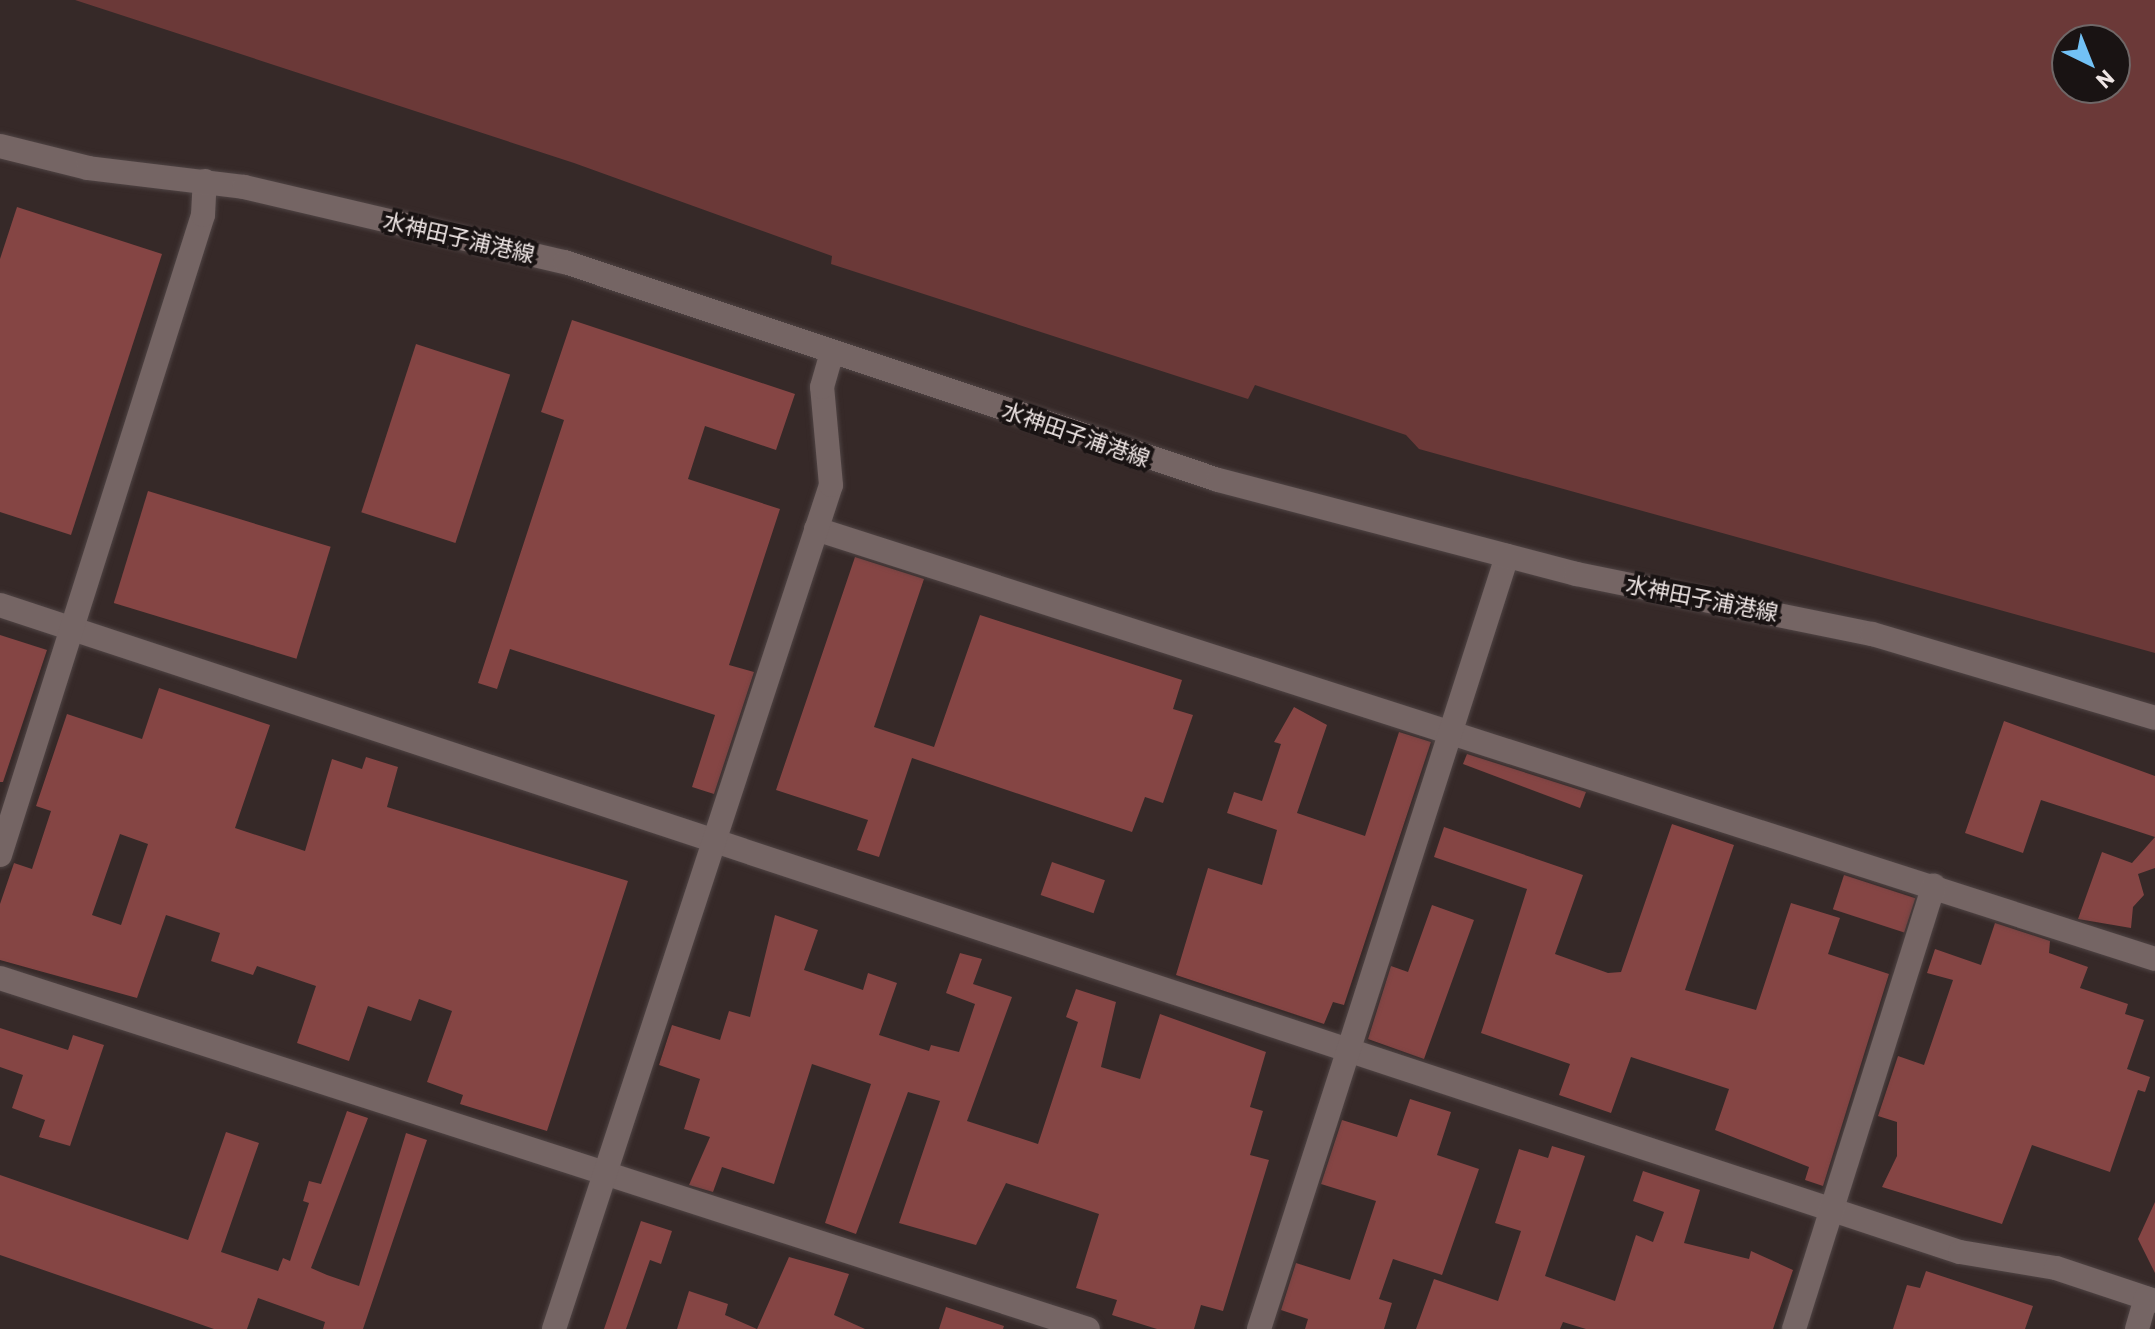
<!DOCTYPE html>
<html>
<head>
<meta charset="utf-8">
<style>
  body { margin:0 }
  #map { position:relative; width:2155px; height:1329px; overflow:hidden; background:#362928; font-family:Barlow,"Noto Sans JP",sans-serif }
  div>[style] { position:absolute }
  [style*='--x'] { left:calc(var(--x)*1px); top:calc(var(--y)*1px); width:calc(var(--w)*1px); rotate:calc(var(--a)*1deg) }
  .green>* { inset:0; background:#6b3938 }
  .building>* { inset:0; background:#854544; transform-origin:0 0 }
  .roads { filter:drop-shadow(0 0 2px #4f4444) drop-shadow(0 0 2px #4f4444) }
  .minor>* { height:24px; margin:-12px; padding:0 12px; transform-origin:12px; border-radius:12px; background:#756564 }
  .tertiary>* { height:24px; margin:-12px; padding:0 12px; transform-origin:12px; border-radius:12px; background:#756564 }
  .secondary>* { height:24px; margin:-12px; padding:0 12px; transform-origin:12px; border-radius:12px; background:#756564 }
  span { translate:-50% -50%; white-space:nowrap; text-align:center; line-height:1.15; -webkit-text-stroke:8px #191313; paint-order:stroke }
  .street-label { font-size:22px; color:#efe6e5 }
  .north { position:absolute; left:2051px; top:24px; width:80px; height:80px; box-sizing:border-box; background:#191313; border:2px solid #6f6767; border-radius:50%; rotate:137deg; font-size:22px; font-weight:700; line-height:32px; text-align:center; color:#efe6e5 }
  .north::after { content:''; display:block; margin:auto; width:28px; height:36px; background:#72c1f5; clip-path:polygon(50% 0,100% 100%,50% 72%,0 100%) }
</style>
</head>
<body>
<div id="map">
  <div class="green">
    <div style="clip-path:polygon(evenodd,75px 0,2155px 0,2155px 653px,1419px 449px,1406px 435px,1255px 385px,1248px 399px,831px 264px,832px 256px,574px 163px,75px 0,2115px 40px,2115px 88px,2067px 88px,2067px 40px,2115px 40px)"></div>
  </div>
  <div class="building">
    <div style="clip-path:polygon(17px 207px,162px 254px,71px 535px,0 512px,0 259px)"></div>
    <div style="clip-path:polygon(572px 320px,795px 394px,776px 450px,705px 426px,688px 479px,780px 509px,729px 665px,754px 672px,714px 794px,692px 787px,715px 715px,510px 649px,497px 689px,478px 683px,564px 420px,541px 412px)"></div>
    <div style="left:416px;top:344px;width:99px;height:177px;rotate:18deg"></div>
    <div style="left:148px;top:491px;width:191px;height:117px;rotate:17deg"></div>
    <div style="clip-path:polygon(855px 557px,924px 579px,874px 727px,934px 747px,980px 615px,1182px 680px,1173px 709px,1193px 715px,1163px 803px,1145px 797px,1132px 832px,912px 758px,879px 857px,857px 850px,868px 820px,776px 790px)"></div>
    <div style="clip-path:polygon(0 635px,47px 650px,3px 782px,0 782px)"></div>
    <div style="clip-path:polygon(evenodd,159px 688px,270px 725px,235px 828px,305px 851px,332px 759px,362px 769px,366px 757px,398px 767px,387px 807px,628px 881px,547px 1131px,460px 1104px,463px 1095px,427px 1082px,452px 1011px,419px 999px,411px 1021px,368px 1006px,349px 1061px,297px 1043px,316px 986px,257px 966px,253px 975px,211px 961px,220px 933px,166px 915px,137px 998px,0 960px,0 904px,14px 863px,32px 869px,51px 811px,36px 806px,67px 714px,142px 739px,159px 688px,120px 834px,148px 844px,121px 925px,92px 915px,120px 834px)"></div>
    <div style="clip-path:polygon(1294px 707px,1327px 725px,1297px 813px,1365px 836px,1399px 732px,1431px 742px,1344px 1005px,1333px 1002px,1324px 1024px,1176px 975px,1208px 868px,1262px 885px,1277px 830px,1227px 813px,1234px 792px,1262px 801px,1281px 744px,1274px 742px)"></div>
    <div style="clip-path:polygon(2004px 721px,2155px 776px,2155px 868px,2138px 874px,2144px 895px,2133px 907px,2131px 928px,2078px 919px,2102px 852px,2132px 863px,2155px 837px,2041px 800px,2023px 853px,1965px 833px)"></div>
    <div style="clip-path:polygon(1467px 754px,1586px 792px,1580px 808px,1463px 764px)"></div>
    <div style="clip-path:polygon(1672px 824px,1734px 845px,1685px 990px,1756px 1010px,1791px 903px,1840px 918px,1828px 954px,1889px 974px,1823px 1186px,1805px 1180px,1809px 1167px,1715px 1130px,1729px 1089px,1631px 1057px,1611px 1113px,1559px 1095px,1570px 1064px,1481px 1033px,1527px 889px,1434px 857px,1444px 827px,1583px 875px,1555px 954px,1608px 973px,1621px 972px)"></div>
    <div style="left:1052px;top:862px;width:56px;height:35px;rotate:19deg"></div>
    <div style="left:1844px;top:875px;width:75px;height:36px;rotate:18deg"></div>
    <div style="clip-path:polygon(1432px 905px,1474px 920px,1424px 1059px,1368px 1039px,1391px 966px,1408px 972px)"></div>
    <div style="clip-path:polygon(775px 915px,818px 930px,804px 970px,863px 990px,868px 973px,897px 983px,879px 1035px,929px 1051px,931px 1045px,959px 1052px,975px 1004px,946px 993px,960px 953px,982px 959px,973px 984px,1012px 997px,967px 1121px,1038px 1144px,1078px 1022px,1066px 1017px,1076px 989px,1116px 1002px,1101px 1067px,1140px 1079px,1160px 1014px,1266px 1052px,1250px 1107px,1263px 1111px,1250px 1155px,1269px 1160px,1223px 1311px,1201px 1305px,1194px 1329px,1157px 1329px,1112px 1315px,1117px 1300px,1076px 1288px,1099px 1214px,1006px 1183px,976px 1245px,899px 1223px,940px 1101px,908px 1092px,856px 1234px,825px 1223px,871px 1084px,812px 1064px,774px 1184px,722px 1167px,713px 1192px,689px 1185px,710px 1137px,684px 1129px,700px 1079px,659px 1065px,672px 1025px,720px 1040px,729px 1011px,750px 1017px)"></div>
    <div style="clip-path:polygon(1995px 923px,2050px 941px,2049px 953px,2088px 967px,2080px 988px,2128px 1004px,2125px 1014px,2144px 1020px,2127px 1069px,2150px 1077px,2145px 1092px,2138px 1090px,2110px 1172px,2032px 1145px,2002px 1224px,1882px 1187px,1897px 1156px,1897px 1122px,1878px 1116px,1898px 1056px,1924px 1065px,1953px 980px,1927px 973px,1935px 949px,1981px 965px)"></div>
    <div style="clip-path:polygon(0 1028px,68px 1050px,73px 1035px,104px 1045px,70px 1146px,39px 1137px,45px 1120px,12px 1108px,23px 1075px,0 1067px)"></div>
    <div style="clip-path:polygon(1410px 1099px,1451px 1112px,1437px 1155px,1479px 1169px,1442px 1275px,1393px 1259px,1379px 1299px,1392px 1303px,1384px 1329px,1305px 1329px,1308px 1319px,1281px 1310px,1296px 1263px,1350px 1280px,1376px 1201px,1321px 1184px,1342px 1120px,1397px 1137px)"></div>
    <div style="clip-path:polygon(347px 1111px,368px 1118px,311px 1268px,327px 1275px,359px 1286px,406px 1133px,427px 1140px,363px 1329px,323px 1329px,325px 1322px,258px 1298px,247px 1329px,214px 1329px,0 1255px,0 1175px,188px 1240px,226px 1132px,259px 1143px,221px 1252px,278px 1271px,283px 1258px,290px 1261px,309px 1203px,303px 1201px,309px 1181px,321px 1184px)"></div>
    <div style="clip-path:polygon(1552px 1146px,1585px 1156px,1545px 1276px,1615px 1301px,1636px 1235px,1653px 1242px,1664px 1212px,1633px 1201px,1643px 1171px,1700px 1190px,1684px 1243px,1749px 1259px,1751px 1251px,1793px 1270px,1773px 1329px,1586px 1329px,1563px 1322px,1560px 1329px,1416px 1329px,1434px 1279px,1498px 1301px,1521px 1231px,1495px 1223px,1519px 1149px,1548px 1158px)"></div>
    <div style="clip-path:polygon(2155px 1202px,2155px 1273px,2138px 1239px)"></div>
    <div style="clip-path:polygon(641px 1221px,672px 1231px,661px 1264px,650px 1260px,626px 1329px,604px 1329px)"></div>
    <div style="clip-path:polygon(789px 1257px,849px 1274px,834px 1315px,865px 1329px,757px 1329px)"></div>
    <div style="clip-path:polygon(1926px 1271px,2033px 1306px,2025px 1329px,1893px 1329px,1907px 1285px,1920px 1288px)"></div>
    <div style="clip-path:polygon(689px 1291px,728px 1304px,725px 1315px,757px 1329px,677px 1329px)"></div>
    <div style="clip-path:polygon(946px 1307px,1004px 1326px,1003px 1329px,939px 1329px)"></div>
  </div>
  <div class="roads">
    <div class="minor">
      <div style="--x:816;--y:529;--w:1406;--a:17.8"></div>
      <div style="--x:0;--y:605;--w:2064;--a:18.27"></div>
      <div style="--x:1960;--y:1252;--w:97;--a:9.5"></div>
      <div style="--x:0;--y:855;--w:671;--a:-72.4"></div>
      <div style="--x:203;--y:215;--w:34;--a:-87"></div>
      <div style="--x:0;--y:978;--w:1143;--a:17.88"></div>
      <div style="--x:554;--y:1329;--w:888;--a:-71.83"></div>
      <div style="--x:831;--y:485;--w:98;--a:-95.2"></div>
      <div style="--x:822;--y:387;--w:37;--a:-74"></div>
      <div style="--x:1259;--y:1329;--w:812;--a:-72.21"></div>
      <div style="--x:1794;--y:1329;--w:465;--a:-72.5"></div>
    </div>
    <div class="tertiary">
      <div style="--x:2056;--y:1268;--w:104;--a:18.4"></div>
      <div style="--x:2137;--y:1329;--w:32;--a:-74"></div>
    </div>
    <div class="secondary">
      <div style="--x:0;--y:146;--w:91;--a:14"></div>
      <div style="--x:88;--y:168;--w:157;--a:6.9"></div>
      <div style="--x:244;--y:187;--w:330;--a:13.2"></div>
      <div style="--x:565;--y:262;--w:688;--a:18.46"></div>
      <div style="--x:1218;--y:480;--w:370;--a:14.7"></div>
      <div style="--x:1576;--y:574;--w:302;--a:11.5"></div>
      <div style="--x:1872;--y:634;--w:295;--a:16.5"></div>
    </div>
  </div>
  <div class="street-label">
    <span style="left:459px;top:237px;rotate:13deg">水神田子浦港線</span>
    <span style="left:1076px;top:434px;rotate:19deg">水神田子浦港線</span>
    <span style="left:1702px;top:598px;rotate:11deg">水神田子浦港線</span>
  </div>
  <div class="north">N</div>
</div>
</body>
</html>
